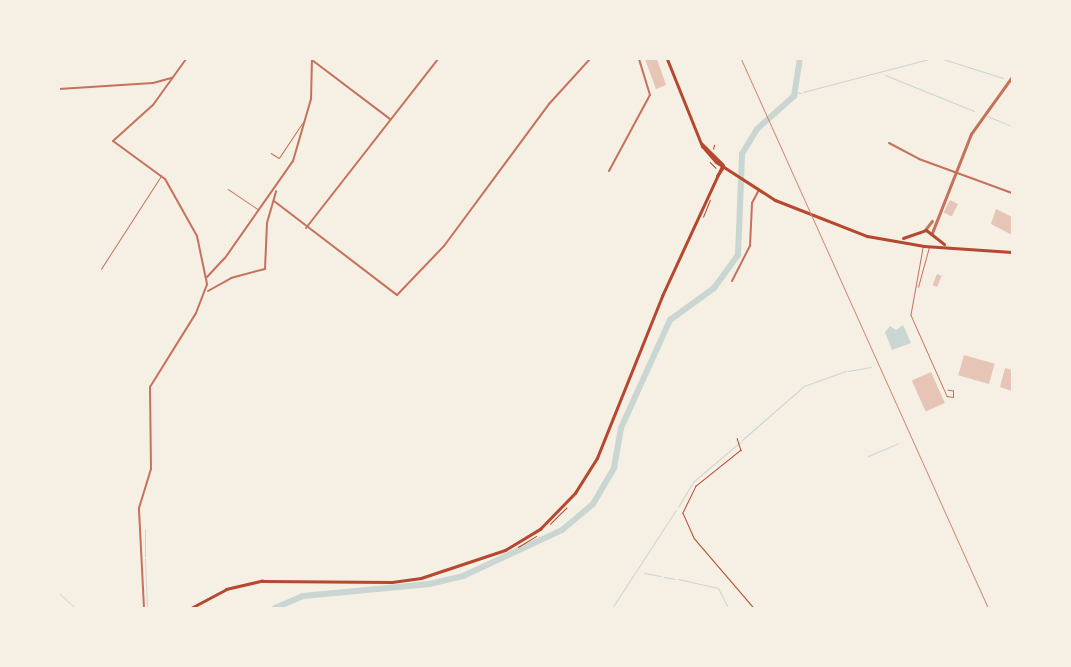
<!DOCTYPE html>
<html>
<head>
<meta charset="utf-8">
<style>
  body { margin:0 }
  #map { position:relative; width:1071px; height:667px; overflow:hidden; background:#f6efe4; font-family:"PT Sans Narrow",sans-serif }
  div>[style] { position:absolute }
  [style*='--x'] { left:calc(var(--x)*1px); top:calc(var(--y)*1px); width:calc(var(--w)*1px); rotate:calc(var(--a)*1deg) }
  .water>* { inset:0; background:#c9d6d2 }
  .stream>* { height:1px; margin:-0.5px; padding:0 0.5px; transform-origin:0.5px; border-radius:0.5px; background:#c9d6d2 }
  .river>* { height:6px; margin:-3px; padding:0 3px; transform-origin:3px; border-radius:3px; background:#c9d6d2 }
  .building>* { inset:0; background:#e6c5b7; transform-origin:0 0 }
  .path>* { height:0.5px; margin:-0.25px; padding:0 0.25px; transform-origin:0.25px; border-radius:0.25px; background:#b5482f }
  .service>* { height:0.5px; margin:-0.25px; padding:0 0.25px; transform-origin:0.25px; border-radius:0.25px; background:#c5725c }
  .minor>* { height:2px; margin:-1px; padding:0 1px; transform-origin:1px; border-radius:1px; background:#c5725c }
  .tertiary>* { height:2.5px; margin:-1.25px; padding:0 1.25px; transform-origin:1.25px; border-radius:1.25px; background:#c5725c }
  .secondary>* { height:2.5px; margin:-1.25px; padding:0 1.25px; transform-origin:1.25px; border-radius:1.25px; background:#b5482f }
  .primary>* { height:3px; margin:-1.5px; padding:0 1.5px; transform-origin:1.5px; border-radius:1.5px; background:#b5482f }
  .rail>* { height:1px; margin:-0.5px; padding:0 0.5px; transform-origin:0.5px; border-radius:0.5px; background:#cf8b77 }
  span { translate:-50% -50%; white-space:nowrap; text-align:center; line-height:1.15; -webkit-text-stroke:4.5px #f6efe4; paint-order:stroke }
  .frame { position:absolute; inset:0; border:60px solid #f6efe4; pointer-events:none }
</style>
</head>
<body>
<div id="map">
  <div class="water">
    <div style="clip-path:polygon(903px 325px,911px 343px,892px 350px,885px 332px,890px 326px,896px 330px)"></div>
  </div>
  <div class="stream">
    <div style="--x:943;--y:59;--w:63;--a:17.6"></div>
    <div style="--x:885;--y:75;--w:96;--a:22"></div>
    <div style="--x:795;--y:92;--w:6;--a:9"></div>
    <div style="--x:803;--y:92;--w:130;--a:-14.7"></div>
    <div style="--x:987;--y:116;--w:27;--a:22"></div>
    <div style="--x:848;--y:371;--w:23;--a:-10"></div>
    <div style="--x:742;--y:440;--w:82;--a:-41.1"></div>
    <div style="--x:804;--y:386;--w:45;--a:-19.7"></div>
    <div style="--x:868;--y:456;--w:33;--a:-23"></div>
    <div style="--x:678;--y:507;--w:29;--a:-59"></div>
    <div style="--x:693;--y:482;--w:62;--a:-40.4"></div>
    <div style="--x:145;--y:529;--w:27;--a:90"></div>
    <div style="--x:145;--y:558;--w:50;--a:87.7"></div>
    <div style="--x:644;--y:573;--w:17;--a:10"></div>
    <div style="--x:664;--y:577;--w:11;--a:10"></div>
    <div style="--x:678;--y:579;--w:41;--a:12.7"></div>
    <div style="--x:718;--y:588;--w:22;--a:63"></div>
    <div style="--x:59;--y:593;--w:22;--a:43"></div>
    <div style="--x:612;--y:608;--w:117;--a:-56.9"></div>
  </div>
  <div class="river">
    <div style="--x:275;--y:608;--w:30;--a:-23"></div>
    <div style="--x:303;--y:596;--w:127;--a:-5.4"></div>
    <div style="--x:429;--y:584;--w:35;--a:-13"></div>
    <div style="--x:463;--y:576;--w:109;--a:-24.9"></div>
    <div style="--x:562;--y:530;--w:40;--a:-40"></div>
    <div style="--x:593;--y:504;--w:42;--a:-59.7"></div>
    <div style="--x:614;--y:468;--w:41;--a:-80.1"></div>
    <div style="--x:621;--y:428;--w:119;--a:-65.6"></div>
    <div style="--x:670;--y:320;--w:54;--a:-36"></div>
    <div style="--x:714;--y:288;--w:41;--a:-54"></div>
    <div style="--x:738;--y:255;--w:101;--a:-87.7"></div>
    <div style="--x:742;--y:154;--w:29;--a:-59"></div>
    <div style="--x:757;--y:129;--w:50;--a:-41.7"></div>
    <div style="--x:794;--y:96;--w:37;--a:-81"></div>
  </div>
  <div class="building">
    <div style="clip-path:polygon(645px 59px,657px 59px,666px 85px,656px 89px)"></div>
    <div style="left:950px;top:200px;width:9px;height:14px;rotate:27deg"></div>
    <div style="clip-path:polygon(996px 209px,1012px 217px,1012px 235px,991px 224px)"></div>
    <div style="left:937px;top:274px;width:5px;height:12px;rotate:22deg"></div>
    <div style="left:964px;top:355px;width:32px;height:21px;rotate:16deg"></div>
    <div style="clip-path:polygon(1005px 368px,1012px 370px,1012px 391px,1000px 387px)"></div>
    <div style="left:931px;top:372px;width:34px;height:21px;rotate:66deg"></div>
  </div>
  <div class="path">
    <div style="--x:713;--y:149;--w:4;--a:-76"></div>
    <div style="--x:710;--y:162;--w:8;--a:45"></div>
    <div style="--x:703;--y:217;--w:18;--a:-68"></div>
    <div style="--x:737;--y:438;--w:13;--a:72"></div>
    <div style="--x:741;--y:450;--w:58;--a:141.3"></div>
    <div style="--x:696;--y:486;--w:30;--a:116"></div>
    <div style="--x:683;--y:513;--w:27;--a:66"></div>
    <div style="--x:694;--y:538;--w:92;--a:49.4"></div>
    <div style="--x:550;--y:524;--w:23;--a:-45"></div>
    <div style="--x:518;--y:547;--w:21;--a:-31"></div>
  </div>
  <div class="service">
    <div style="--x:271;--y:153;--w:9;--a:32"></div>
    <div style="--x:279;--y:158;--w:43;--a:-56.3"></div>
    <div style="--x:228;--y:189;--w:36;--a:34"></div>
    <div style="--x:923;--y:248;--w:68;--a:100.2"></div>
    <div style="--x:911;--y:315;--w:89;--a:66"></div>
    <div style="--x:947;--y:396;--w:6;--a:9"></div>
    <div style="--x:953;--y:397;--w:6;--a:-90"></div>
    <div style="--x:953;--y:391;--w:5;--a:-169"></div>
    <div style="--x:101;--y:269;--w:111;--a:-57.2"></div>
    <div style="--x:918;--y:287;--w:41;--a:-74.6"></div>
  </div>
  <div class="minor">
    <div style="--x:312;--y:60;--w:98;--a:37.1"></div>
    <div style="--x:59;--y:89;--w:94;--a:-3.7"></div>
    <div style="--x:153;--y:83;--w:20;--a:-15"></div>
    <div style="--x:889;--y:143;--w:34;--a:28"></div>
    <div style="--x:919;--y:159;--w:99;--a:20.1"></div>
    <div style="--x:609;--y:171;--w:86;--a:-61.7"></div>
    <div style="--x:650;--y:95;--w:38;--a:-107"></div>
    <div style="--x:274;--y:201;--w:155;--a:37.4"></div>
    <div style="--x:397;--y:295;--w:68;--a:-46.2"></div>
    <div style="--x:444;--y:246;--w:177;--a:-53.5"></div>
    <div style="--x:549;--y:104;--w:61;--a:-47.7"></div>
    <div style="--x:306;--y:228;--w:214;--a:-52"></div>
    <div style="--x:207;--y:277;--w:26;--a:-47"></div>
    <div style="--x:225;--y:258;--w:118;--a:-55"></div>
    <div style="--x:293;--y:161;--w:65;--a:-73.8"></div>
    <div style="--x:311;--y:99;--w:40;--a:-88.6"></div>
    <div style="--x:732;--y:281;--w:39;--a:-63"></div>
    <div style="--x:750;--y:246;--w:43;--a:-87.3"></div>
    <div style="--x:752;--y:203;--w:15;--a:-62"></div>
    <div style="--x:208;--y:291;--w:26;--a:-29"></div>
    <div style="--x:231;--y:278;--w:35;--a:-15"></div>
    <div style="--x:265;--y:269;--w:46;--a:-87.5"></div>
    <div style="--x:267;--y:223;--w:33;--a:-74"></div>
    <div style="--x:144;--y:608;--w:100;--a:-92.9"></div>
    <div style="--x:139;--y:508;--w:41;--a:-72.9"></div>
    <div style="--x:151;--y:469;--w:82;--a:-90.7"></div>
    <div style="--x:150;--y:387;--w:87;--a:-58.1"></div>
    <div style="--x:196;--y:313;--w:31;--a:-69"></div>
    <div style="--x:207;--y:284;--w:49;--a:-101.8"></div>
    <div style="--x:197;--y:236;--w:65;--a:-119.3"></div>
    <div style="--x:165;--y:179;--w:64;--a:-143.8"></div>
    <div style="--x:113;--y:141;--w:54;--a:-42"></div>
    <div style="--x:153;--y:105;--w:57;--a:-54.3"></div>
  </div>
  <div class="tertiary">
    <div style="--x:925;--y:230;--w:11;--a:-52"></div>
    <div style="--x:932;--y:233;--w:106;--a:-68.5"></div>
    <div style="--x:971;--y:134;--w:70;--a:-54.3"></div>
  </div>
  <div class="secondary">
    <div style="--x:717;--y:176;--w:11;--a:-56"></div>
    <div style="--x:191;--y:608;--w:40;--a:-28"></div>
    <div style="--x:226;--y:589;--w:37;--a:-13"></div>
    <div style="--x:262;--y:581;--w:130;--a:0.4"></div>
    <div style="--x:392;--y:582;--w:29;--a:-8"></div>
    <div style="--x:421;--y:578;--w:89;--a:-18.4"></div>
    <div style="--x:505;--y:550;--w:41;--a:-31"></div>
    <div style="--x:540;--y:529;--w:50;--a:-45.8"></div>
    <div style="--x:575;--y:493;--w:41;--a:-57.8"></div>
    <div style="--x:597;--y:458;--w:175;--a:-68.1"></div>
    <div style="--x:662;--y:296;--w:143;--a:-65.2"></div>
  </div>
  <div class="primary">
    <div style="--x:667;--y:59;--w:94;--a:68.1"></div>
    <div style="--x:702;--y:146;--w:21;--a:49"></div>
    <div style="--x:716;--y:162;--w:70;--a:32.8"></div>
    <div style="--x:775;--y:200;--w:99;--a:21.4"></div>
    <div style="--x:867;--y:236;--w:58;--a:10"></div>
    <div style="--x:924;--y:246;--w:88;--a:3.9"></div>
    <div style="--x:701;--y:143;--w:31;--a:45"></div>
    <div style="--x:903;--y:238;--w:24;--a:-19"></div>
    <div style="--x:926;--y:230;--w:23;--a:38"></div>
  </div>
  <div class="rail">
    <div style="--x:741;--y:59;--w:602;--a:65.78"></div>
  </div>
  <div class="frame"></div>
</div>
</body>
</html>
